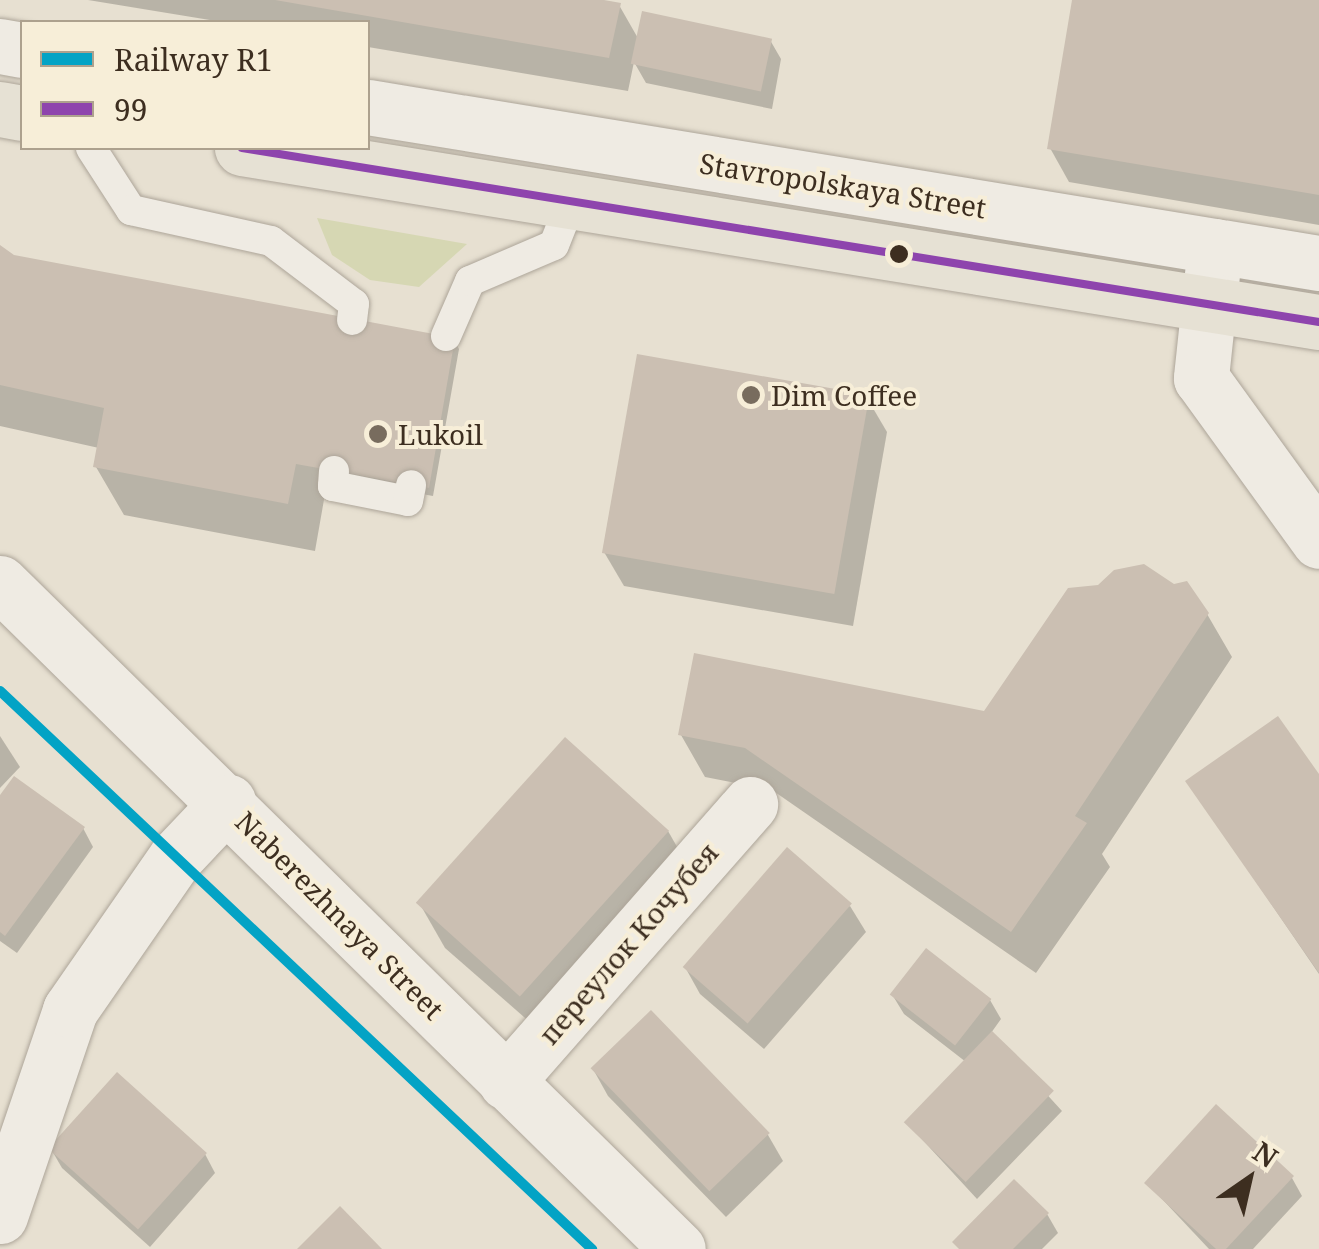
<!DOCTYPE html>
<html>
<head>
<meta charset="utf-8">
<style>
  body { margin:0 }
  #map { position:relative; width:1319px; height:1249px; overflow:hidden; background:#e7e0d1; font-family:"Noto Serif",serif }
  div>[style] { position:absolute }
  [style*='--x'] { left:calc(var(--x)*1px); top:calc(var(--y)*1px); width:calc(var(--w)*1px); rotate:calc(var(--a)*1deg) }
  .green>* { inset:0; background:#d6d7b3 }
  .shadow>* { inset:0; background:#0003 }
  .building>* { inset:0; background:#cbbfb2; transform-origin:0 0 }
  .roads { filter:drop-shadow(0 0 2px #ada599) drop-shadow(0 0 2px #ada599) }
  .lane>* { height:30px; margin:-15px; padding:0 15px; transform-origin:15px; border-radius:15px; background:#efebe3 }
  .street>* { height:55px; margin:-27.5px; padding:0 27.5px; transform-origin:27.5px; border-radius:27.5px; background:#efebe3 }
  .secondary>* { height:55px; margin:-27.5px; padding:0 27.5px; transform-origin:27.5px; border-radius:27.5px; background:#efebe3 }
  .primary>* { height:55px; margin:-27.5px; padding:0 27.5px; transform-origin:27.5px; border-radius:27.5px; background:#e6e1d4 }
  .bus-1>* { height:8px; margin:-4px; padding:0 4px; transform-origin:4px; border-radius:4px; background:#8e44ad }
  .rail-1>* { height:10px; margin:-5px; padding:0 5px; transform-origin:5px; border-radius:5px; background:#03a3c5 }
  .dots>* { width:28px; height:28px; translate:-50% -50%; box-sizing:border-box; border:5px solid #f7eed8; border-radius:50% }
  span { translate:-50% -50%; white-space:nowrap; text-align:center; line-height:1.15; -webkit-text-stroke:8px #f7eed8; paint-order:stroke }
  .street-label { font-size:28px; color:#3d2e20 }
  .poi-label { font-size:28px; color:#3d2e20 }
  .left { translate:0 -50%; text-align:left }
  .legend { position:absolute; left:20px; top:20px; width:350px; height:130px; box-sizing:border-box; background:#f7eed8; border:2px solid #ada18e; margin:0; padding:12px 18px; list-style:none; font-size:30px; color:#3d2e20 }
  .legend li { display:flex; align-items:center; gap:20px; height:50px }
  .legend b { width:50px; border:2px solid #ada18e }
  .north { position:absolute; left:1199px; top:1129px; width:100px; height:100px; -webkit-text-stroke:8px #f7eed8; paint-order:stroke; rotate:34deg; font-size:28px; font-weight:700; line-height:40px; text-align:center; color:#3d2e20 }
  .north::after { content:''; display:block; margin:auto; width:35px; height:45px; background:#3d2e20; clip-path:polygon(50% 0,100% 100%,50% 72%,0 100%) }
</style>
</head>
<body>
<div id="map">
  <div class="green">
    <div style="clip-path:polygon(317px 218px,467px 244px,419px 287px,370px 280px,332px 255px)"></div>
  </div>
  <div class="shadow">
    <div style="clip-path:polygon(88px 0,589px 0,619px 5px,639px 40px,770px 40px,781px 59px,772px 109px,646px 83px,634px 62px,628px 91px,368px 47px,368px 22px,222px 22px)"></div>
    <div style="clip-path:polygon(1074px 0,1319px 0,1319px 225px,1069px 182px,1050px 148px)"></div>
    <div style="clip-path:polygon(0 248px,13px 257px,454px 340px,459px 349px,433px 496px,328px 477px,315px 551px,124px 515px,96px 467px,99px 448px,0 426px)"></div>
    <div style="clip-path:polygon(867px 398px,887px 432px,853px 626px,624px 586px,604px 552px)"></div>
    <div style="clip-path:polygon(1207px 614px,1232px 657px,1102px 854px,1110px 867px,1036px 973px,772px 790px,705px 777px,681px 735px,985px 714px)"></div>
    <div style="clip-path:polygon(0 736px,20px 767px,0 788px)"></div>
    <div style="clip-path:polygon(1319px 778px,1319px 974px,1188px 782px)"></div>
    <div style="clip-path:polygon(0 799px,83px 828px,93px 847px,17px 953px,0 941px)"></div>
    <div style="clip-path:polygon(668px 831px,692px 873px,548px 1038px,445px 948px,421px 906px)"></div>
    <div style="clip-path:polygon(850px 906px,866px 932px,764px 1049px,700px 994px,685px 967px)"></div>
    <div style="clip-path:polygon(893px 996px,990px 1000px,1001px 1019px,991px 1033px,1062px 1111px,977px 1199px,907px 1123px,966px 1062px,904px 1014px)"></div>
    <div style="clip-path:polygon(593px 1069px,768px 1135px,783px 1161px,726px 1217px,608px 1096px)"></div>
    <div style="clip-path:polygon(51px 1149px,205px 1154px,215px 1173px,150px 1247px,62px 1168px)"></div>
    <div style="clip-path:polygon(1292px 1178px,1302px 1196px,1253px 1249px,1209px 1249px,1147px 1183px)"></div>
    <div style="clip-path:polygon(1047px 1214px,1058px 1233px,1042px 1249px,959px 1249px)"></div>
  </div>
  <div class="building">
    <div style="clip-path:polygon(275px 0,604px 0,621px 3px,609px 58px)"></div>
    <div style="clip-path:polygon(1072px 0,1319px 0,1319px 195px,1047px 149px)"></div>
    <div style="left:642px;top:11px;width:133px;height:54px;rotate:12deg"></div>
    <div style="clip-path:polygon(0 245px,14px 255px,455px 338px,429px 488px,296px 464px,288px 504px,93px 467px,104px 408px,0 385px)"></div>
    <div style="left:637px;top:354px;width:236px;height:202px;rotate:10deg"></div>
    <div style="clip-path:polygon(1144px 564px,1174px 584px,1187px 581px,1209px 613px,1075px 816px,1087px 823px,1011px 932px,745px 748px,678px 735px,694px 653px,984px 711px,1068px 588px,1098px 585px,1114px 570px)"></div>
    <div style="clip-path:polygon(1278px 716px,1319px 774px,1319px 973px,1185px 781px)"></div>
    <div style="left:565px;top:737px;width:140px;height:223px;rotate:42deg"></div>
    <div style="clip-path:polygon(14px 776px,85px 827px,5px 936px,0 932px,0 795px)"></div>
    <div style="left:787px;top:847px;width:86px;height:159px;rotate:41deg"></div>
    <div style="left:926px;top:948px;width:83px;height:59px;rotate:38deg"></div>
    <div style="left:651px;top:1010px;width:171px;height:84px;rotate:46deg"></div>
    <div style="left:992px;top:1031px;width:86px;height:127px;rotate:44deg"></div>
    <div style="left:117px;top:1072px;width:121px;height:103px;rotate:42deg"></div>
    <div style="clip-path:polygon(1216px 1104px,1294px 1176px,1226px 1249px,1216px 1249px,1144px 1183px)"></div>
    <div style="clip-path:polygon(1014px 1179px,1049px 1213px,1013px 1249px,959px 1249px,952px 1242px)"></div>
    <div style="clip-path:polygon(340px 1206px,382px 1249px,297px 1249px)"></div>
  </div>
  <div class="roads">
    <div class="lane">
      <div style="--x:91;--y:148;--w:74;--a:57.2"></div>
      <div style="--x:131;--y:210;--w:143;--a:12.5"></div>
      <div style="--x:271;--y:241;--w:104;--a:37.2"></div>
      <div style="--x:354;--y:304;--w:16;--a:97"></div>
      <div style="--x:446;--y:336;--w:60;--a:-66.4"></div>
      <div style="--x:470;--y:281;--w:91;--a:-23.2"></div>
      <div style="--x:554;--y:245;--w:46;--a:-68.4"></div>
      <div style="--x:334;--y:471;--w:15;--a:94"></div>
      <div style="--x:333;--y:486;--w:76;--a:11.3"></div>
      <div style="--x:408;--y:501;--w:16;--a:-79"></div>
    </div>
    <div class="street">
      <div style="--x:1215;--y:246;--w:133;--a:96.1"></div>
      <div style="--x:1201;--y:378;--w:201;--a:54.1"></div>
      <div style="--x:0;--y:583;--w:950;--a:44.49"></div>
      <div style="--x:506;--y:1082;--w:370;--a:-48.7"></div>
      <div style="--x:0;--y:1216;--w:218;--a:-71.2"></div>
      <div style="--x:70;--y:1010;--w:186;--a:-55.3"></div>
      <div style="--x:176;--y:857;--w:76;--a:-46.6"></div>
    </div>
    <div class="secondary">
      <div style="--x:0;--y:46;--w:22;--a:10"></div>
      <div style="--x:368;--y:107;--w:964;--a:9.32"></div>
    </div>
    <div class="primary">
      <div style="--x:0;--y:109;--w:22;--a:10"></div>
      <div style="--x:242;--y:148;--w:1091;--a:9.18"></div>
    </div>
  </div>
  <div class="bus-1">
    <div style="--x:242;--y:148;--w:1091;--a:9.18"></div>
  </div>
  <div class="rail-1">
    <div style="--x:0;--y:691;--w:814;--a:43.31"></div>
  </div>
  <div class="dots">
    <div style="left:899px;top:254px;background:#3d2e20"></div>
    <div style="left:751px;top:395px;background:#786c5e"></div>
    <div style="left:378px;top:434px;background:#786c5e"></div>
  </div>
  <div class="street-label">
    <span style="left:843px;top:185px;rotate:9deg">Stavropolskaya Street</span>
    <span style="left:340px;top:915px;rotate:45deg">Naberezhnaya Street</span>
    <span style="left:628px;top:943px;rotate:-49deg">переулок Кочубея</span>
  </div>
  <div class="poi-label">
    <span class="left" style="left:771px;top:395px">Dim Coffee</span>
    <span class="left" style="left:398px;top:434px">Lukoil</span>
  </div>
  <ul class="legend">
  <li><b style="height:12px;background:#03a3c5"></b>Railway R1</li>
  <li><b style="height:12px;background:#8e44ad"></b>99</li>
  </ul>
  <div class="north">N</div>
</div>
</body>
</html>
